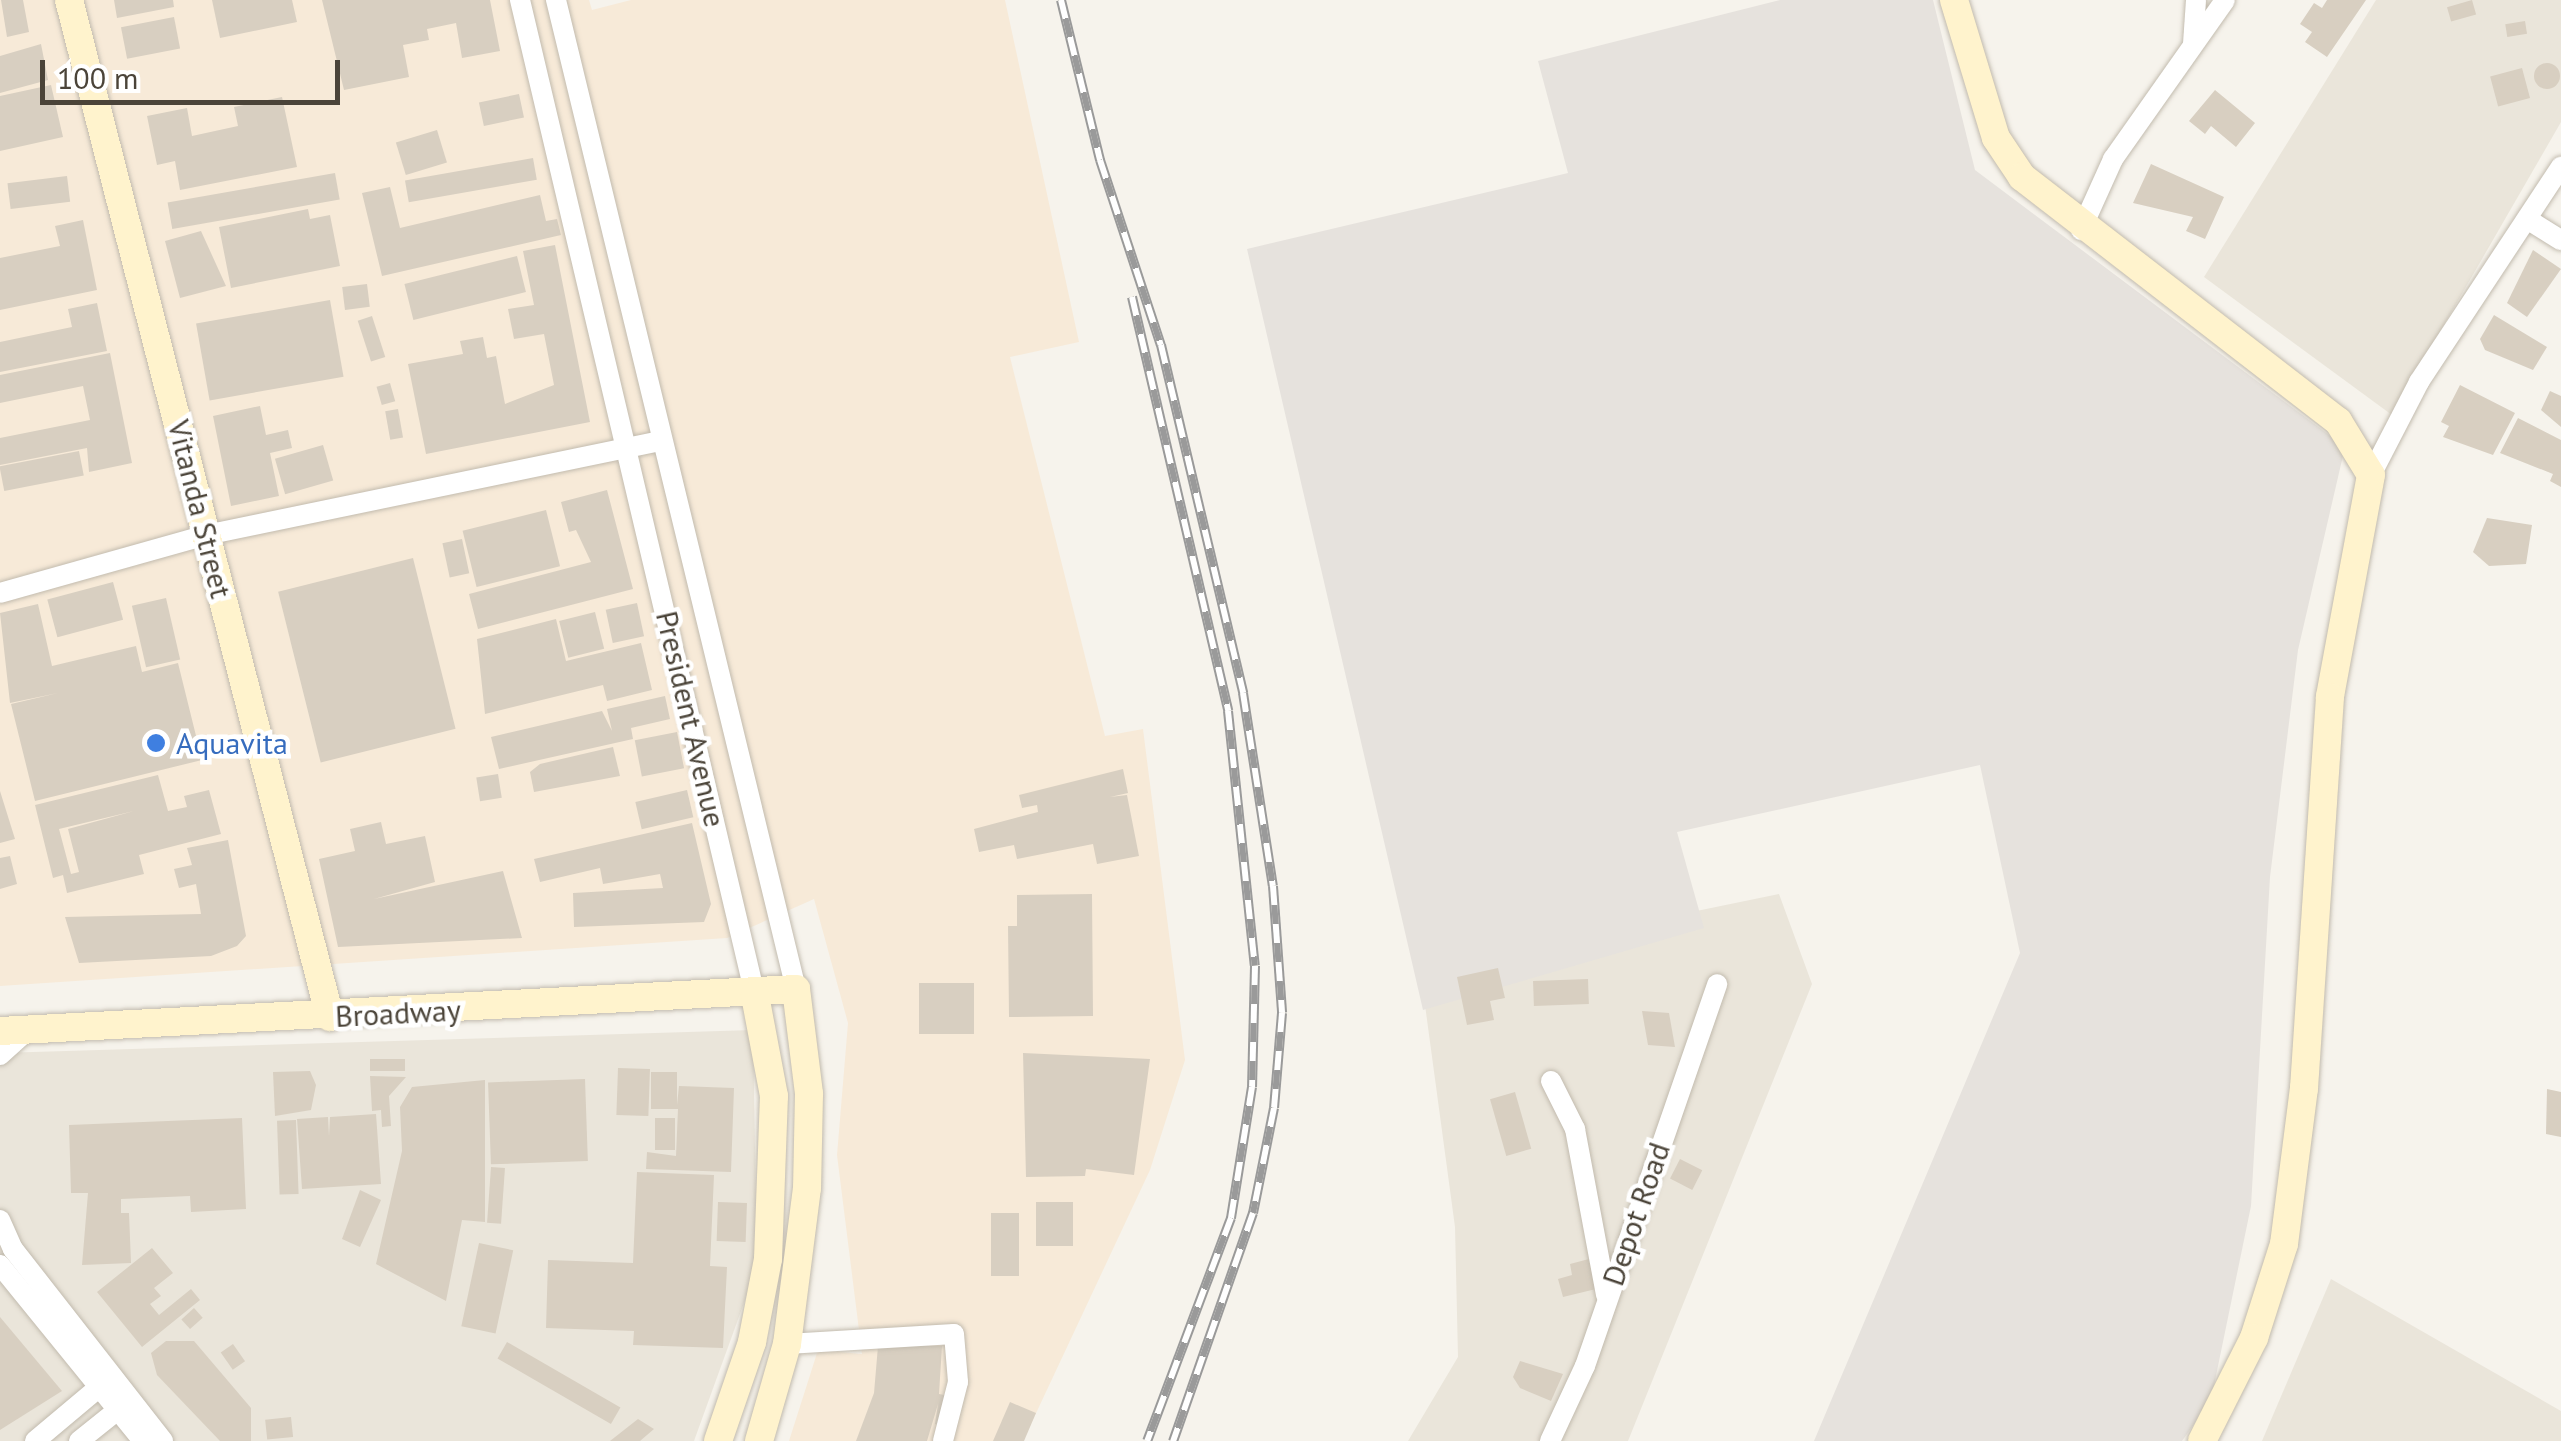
<!DOCTYPE html>
<html>
<head>
<meta charset="utf-8">
<style>
  body { margin:0 }
  #map { position:relative; width:2561px; height:1441px; overflow:hidden; background:#f6f3ec; font-family:"PT Sans",sans-serif }
  div>[style] { position:absolute }
  [style*='--x'] { left:calc(var(--x)*1px); top:calc(var(--y)*1px); width:calc(var(--w)*1px); rotate:calc(var(--a)*1deg) }
  .residential>* { inset:0; background:#eae5da }
  .commercial>* { inset:0; background:#f7ead8 }
  .industrial>* { inset:0; background:#e6e2dd }
  .building>* { inset:0; background:#d8cfc1; transform-origin:0 0 }
  .round { border-radius:50% }
  .roads { filter:drop-shadow(0 0 2px #c2bbae) drop-shadow(0 0 2px #c2bbae) }
  .street>* { height:20px; margin:-10px; padding:0 10px; transform-origin:10px; border-radius:10px; background:#fff }
  .secondary>* { height:28px; margin:-14px; padding:0 14px; transform-origin:14px; border-radius:14px; background:#fff3cd }
  .rail>* { height:10px; margin-top:-5px; transform-origin:0; background:repeating-linear-gradient(90deg,#fff 0 19px,#9a9a9a 0 38px); box-sizing:border-box; border-block:2px solid #9a9a9a }
  .dots>* { width:28px; height:28px; translate:-50% -50%; box-sizing:border-box; border:5px solid #fff; border-radius:50% }
  span { translate:-50% -50%; white-space:nowrap; text-align:center; line-height:1.15; -webkit-text-stroke:9px #fff; paint-order:stroke }
  .street-label { font-size:30px; color:#4b4439 }
  .shop-label { font-size:30px; color:#366cbe }
  .left { translate:0 -50%; text-align:left }
  .scale { position:absolute; left:40px; top:60px; width:300px; height:45px; box-sizing:border-box; border:5px solid #4b4439; border-top:0; padding-left:12px; font-size:30px; line-height:35px; white-space:nowrap; color:#4b4439; -webkit-text-stroke:8px #fff; paint-order:stroke }
</style>
</head>
<body>
<div id="map">
  <div class="residential">
    <div style="clip-path:polygon(2376px 0,2561px 0,2561px 122px,2392px 415px,2204px 277px)"></div>
    <div style="clip-path:polygon(1779px 894px,1812px 984px,1628px 1441px,1408px 1441px,1458px 1357px,1455px 1227px,1420px 968px)"></div>
    <div style="clip-path:polygon(753px 1030px,757px 1267px,694px 1441px,0 1441px,0 1053px)"></div>
    <div style="clip-path:polygon(2331px 1279px,2561px 1411px,2561px 1441px,2262px 1441px)"></div>
  </div>
  <div class="commercial">
    <div style="clip-path:polygon(0 0,589px 0,592px 10px,631px 0,1005px 0,1079px 342px,1010px 357px,1105px 736px,1143px 729px,1185px 1060px,1150px 1170px,1023px 1441px,789px 1441px,818px 1350px,862px 1354px,837px 1155px,848px 1023px,814px 899px,727px 938px,0 986px)"></div>
  </div>
  <div class="industrial">
    <div style="clip-path:polygon(1780px 0,1933px 0,1975px 170px,2345px 447px,2298px 650px,2270px 877px,2251px 1206px,2211px 1400px,2182px 1441px,1814px 1441px,2020px 953px,1980px 765px,1677px 832px,1704px 928px,1423px 1010px,1247px 249px,1568px 173px,1538px 61px)"></div>
  </div>
  <div class="building">
    <div style="clip-path:polygon(1px 0,23px 0,29px 32px,7px 37px)"></div>
    <div style="clip-path:polygon(114px 0,173px 0,174px 7px,117px 18px)"></div>
    <div style="clip-path:polygon(212px 0,292px 0,297px 22px,220px 38px)"></div>
    <div style="clip-path:polygon(322px 0,490px 0,500px 51px,462px 58px,456px 23px,427px 29px,429px 40px,403px 45px,409px 77px,344px 90px)"></div>
    <div style="clip-path:polygon(2327px 0,2366px 0,2327px 57px,2305px 42px,2312px 32px,2300px 24px,2314px 3px,2322px 8px)"></div>
    <div style="left:2472px;top:0;width:15px;height:26px;rotate:74deg"></div>
    <div style="left:174px;top:17px;width:32px;height:54px;rotate:79deg"></div>
    <div style="left:2525px;top:21px;width:13px;height:20px;rotate:81deg"></div>
    <div style="clip-path:polygon(41px 44px,48px 80px,0 93px,0 56px)"></div>
    <div class="round" style="left:2534px;top:63px;width:26px;height:26px"></div>
    <div style="left:2522px;top:68px;width:31px;height:33px;rotate:75deg"></div>
    <div style="clip-path:polygon(51px 85px,63px 137px,0 151px,0 96px)"></div>
    <div style="clip-path:polygon(2215px 90px,2255px 123px,2236px 147px,2211px 126px,2205px 134px,2189px 121px)"></div>
    <div style="left:519px;top:94px;width:24px;height:41px;rotate:78deg"></div>
    <div style="clip-path:polygon(282px 97px,297px 167px,180px 190px,175px 161px,157px 165px,147px 116px,187px 108px,192px 136px,238px 126px,234px 107px)"></div>
    <div style="left:437px;top:130px;width:34px;height:43px;rotate:73deg"></div>
    <div style="left:533px;top:158px;width:22px;height:130px;rotate:80deg"></div>
    <div style="clip-path:polygon(2151px 164px,2224px 197px,2205px 239px,2186px 231px,2193px 217px,2133px 203px)"></div>
    <div style="left:335px;top:173px;width:27px;height:170px;rotate:80deg"></div>
    <div style="left:67px;top:176px;width:26px;height:60px;rotate:83deg"></div>
    <div style="clip-path:polygon(390px 187px,400px 228px,540px 195px,546px 221px,557px 219px,561px 235px,382px 276px,362px 193px)"></div>
    <div style="clip-path:polygon(308px 209px,310px 219px,330px 215px,340px 266px,231px 288px,219px 227px)"></div>
    <div style="clip-path:polygon(83px 220px,97px 290px,0 310px,0 258px,60px 246px,55px 226px)"></div>
    <div style="clip-path:polygon(201px 231px,226px 286px,180px 298px,165px 241px)"></div>
    <div style="clip-path:polygon(555px 245px,590px 422px,426px 454px,408px 364px,463px 354px,460px 341px,483px 337px,487px 358px,496px 356px,505px 404px,554px 385px,544px 334px,514px 339px,508px 309px,534px 305px,523px 251px)"></div>
    <div style="clip-path:polygon(2533px 250px,2561px 269px,2527px 317px,2507px 303px)"></div>
    <div style="left:517px;top:256px;width:37px;height:116px;rotate:76deg"></div>
    <div style="left:367px;top:284px;width:23px;height:25px;rotate:83deg"></div>
    <div style="left:330px;top:300px;width:78px;height:136px;rotate:80deg"></div>
    <div style="clip-path:polygon(97px 303px,107px 351px,0 372px,0 342px,72px 327px,68px 309px)"></div>
    <div style="clip-path:polygon(2494px 315px,2547px 347px,2533px 370px,2485px 350px,2480px 339px)"></div>
    <div style="left:372px;top:316px;width:43px;height:15px;rotate:72deg"></div>
    <div style="clip-path:polygon(110px 353px,132px 463px,89px 472px,87px 448px,0 465px,0 438px,90px 420px,83px 386px,0 403px,0 375px)"></div>
    <div style="left:390px;top:383px;width:19px;height:14px;rotate:74deg"></div>
    <div style="clip-path:polygon(2460px 385px,2515px 413px,2493px 455px,2443px 437px,2449px 426px,2441px 422px)"></div>
    <div style="clip-path:polygon(2550px 391px,2561px 396px,2561px 427px,2541px 410px)"></div>
    <div style="clip-path:polygon(260px 406px,266px 435px,288px 430px,292px 448px,270px 453px,279px 496px,231px 506px,213px 416px)"></div>
    <div style="left:398px;top:409px;width:29px;height:13px;rotate:80deg"></div>
    <div style="clip-path:polygon(2518px 418px,2561px 440px,2561px 487px,2550px 481px,2553px 474px,2500px 453px)"></div>
    <div style="left:323px;top:445px;width:37px;height:50px;rotate:74deg"></div>
    <div style="left:79px;top:451px;width:25px;height:81px;rotate:79deg"></div>
    <div style="clip-path:polygon(607px 490px,633px 589px,478px 629px,469px 594px,591px 562px,576px 530px,569px 532px,561px 502px)"></div>
    <div style="left:546px;top:510px;width:58px;height:86px;rotate:76deg"></div>
    <div style="clip-path:polygon(2487px 518px,2532px 525px,2526px 564px,2489px 566px,2473px 552px)"></div>
    <div style="left:462px;top:539px;width:35px;height:20px;rotate:78deg"></div>
    <div style="left:413px;top:558px;width:176px;height:139px;rotate:76deg"></div>
    <div style="left:113px;top:582px;width:39px;height:68px;rotate:75deg"></div>
    <div style="left:166px;top:598px;width:63px;height:35px;rotate:77deg"></div>
    <div style="left:637px;top:603px;width:34px;height:32px;rotate:78deg"></div>
    <div style="clip-path:polygon(38px 604px,52px 666px,136px 646px,142px 672px,178px 663px,202px 760px,35px 801px,11px 704px,58px 693px,10px 703px,0 613px)"></div>
    <div style="left:595px;top:612px;width:38px;height:37px;rotate:76deg"></div>
    <div style="clip-path:polygon(556px 619px,566px 661px,641px 643px,652px 690px,607px 701px,603px 685px,485px 714px,477px 639px)"></div>
    <div style="clip-path:polygon(665px 696px,670px 719px,631px 728px,633px 739px,499px 769px,491px 737px,602px 711px,612px 731px,607px 709px)"></div>
    <div style="left:677px;top:732px;width:37px;height:43px;rotate:79deg"></div>
    <div style="clip-path:polygon(613px 747px,620px 776px,534px 792px,530px 772px,540px 764px)"></div>
    <div style="clip-path:polygon(1123px 769px,1128px 793px,1110px 797px,1127px 795px,1139px 856px,1097px 864px,1093px 844px,1017px 859px,1014px 845px,979px 852px,974px 829px,1038px 812px,1037px 805px,1022px 808px,1019px 795px)"></div>
    <div style="left:498px;top:774px;width:24px;height:22px;rotate:81deg"></div>
    <div style="clip-path:polygon(evenodd,158px 775px,168px 811px,187px 807px,184px 796px,209px 790px,221px 834px,139px 855px,144px 874px,67px 893px,63px 875px,53px 878px,35px 805px,158px 775px,134px 811px,68px 829px,79px 872px,71px 874px,59px 829px,134px 811px)"></div>
    <div style="left:687px;top:790px;width:28px;height:53px;rotate:77deg"></div>
    <div style="clip-path:polygon(0 791px,15px 839px,0 843px)"></div>
    <div style="clip-path:polygon(381px 822px,386px 844px,425px 836px,435px 882px,374px 899px,503px 871px,522px 938px,338px 947px,319px 859px,355px 851px,350px 829px)"></div>
    <div style="clip-path:polygon(692px 823px,711px 904px,704px 922px,574px 927px,573px 893px,663px 888px,660px 874px,603px 884px,600px 868px,540px 882px,534px 859px)"></div>
    <div style="clip-path:polygon(228px 840px,246px 936px,237px 946px,211px 956px,79px 963px,65px 917px,201px 914px,196px 884px,179px 888px,174px 869px,192px 865px,187px 848px)"></div>
    <div style="clip-path:polygon(10px 856px,17px 884px,0 889px,0 858px)"></div>
    <div style="clip-path:polygon(1092px 894px,1093px 1016px,1009px 1017px,1008px 926px,1017px 926px,1017px 895px)"></div>
    <div style="clip-path:polygon(1498px 968px,1505px 998px,1490px 1001px,1494px 1020px,1467px 1025px,1457px 977px)"></div>
    <div style="left:1588px;top:979px;width:25px;height:55px;rotate:88deg"></div>
    <div style="left:919px;top:983px;width:55px;height:51px"></div>
    <div style="clip-path:polygon(1642px 1011px,1669px 1013px,1675px 1047px,1648px 1045px)"></div>
    <div style="clip-path:polygon(1023px 1053px,1150px 1059px,1134px 1175px,1086px 1169px,1085px 1176px,1026px 1177px)"></div>
    <div style="left:405px;top:1059px;width:12px;height:35px;rotate:90deg"></div>
    <div style="left:618px;top:1068px;width:32px;height:47px;rotate:2deg"></div>
    <div style="clip-path:polygon(310px 1071px,316px 1085px,311px 1110px,275px 1116px,273px 1072px)"></div>
    <div style="clip-path:polygon(651px 1072px,677px 1072px,677px 1105px,679px 1086px,734px 1088px,731px 1172px,646px 1169px,647px 1152px,676px 1156px,678px 1109px,651px 1109px)"></div>
    <div style="clip-path:polygon(370px 1076px,406px 1077px,389px 1096px,391px 1126px,382px 1127px,381px 1110px,372px 1111px)"></div>
    <div style="left:585px;top:1079px;width:82px;height:97px;rotate:88deg"></div>
    <div style="clip-path:polygon(485px 1080px,485px 1222px,462px 1220px,446px 1301px,376px 1264px,402px 1151px,400px 1107px,412px 1087px)"></div>
    <div style="clip-path:polygon(2547px 1089px,2561px 1092px,2561px 1137px,2546px 1134px)"></div>
    <div style="left:1515px;top:1092px;width:59px;height:26px;rotate:74deg"></div>
    <div style="clip-path:polygon(376px 1114px,381px 1184px,302px 1189px,297px 1119px,328px 1117px,329px 1136px,330px 1117px)"></div>
    <div style="clip-path:polygon(242px 1118px,246px 1209px,191px 1212px,190px 1196px,121px 1199px,121px 1213px,129px 1213px,131px 1263px,82px 1265px,88px 1193px,71px 1193px,69px 1125px)"></div>
    <div style="left:655px;top:1118px;width:20px;height:32px"></div>
    <div style="left:296px;top:1120px;width:74px;height:19px;rotate:88deg"></div>
    <div style="left:1680px;top:1159px;width:25px;height:22px;rotate:27deg"></div>
    <div style="left:491px;top:1167px;width:14px;height:56px;rotate:4deg"></div>
    <div style="clip-path:polygon(637px 1172px,714px 1175px,710px 1266px,727px 1267px,723px 1348px,633px 1345px,634px 1331px,546px 1328px,548px 1260px,633px 1263px)"></div>
    <div style="clip-path:polygon(360px 1190px,381px 1200px,360px 1247px,342px 1239px)"></div>
    <div style="left:718px;top:1202px;width:29px;height:39px;rotate:2deg"></div>
    <div style="left:1036px;top:1202px;width:37px;height:44px"></div>
    <div style="left:991px;top:1213px;width:28px;height:63px"></div>
    <div style="left:479px;top:1243px;width:35px;height:85px;rotate:12deg"></div>
    <div style="clip-path:polygon(152px 1248px,173px 1273px,154px 1288px,161px 1296px,150px 1304px,159px 1315px,191px 1289px,200px 1300px,142px 1347px,97px 1292px)"></div>
    <div style="clip-path:polygon(1589px 1259px,1596px 1289px,1563px 1297px,1558px 1279px,1572px 1275px,1570px 1264px)"></div>
    <div style="left:194px;top:1308px;width:13px;height:17px;rotate:48deg"></div>
    <div style="clip-path:polygon(0 1317px,62px 1391px,0 1430px)"></div>
    <div style="clip-path:polygon(166px 1341px,194px 1341px,251px 1408px,251px 1441px,220px 1441px,157px 1375px,151px 1353px)"></div>
    <div style="left:507px;top:1342px;width:131px;height:19px;rotate:30deg"></div>
    <div style="left:233px;top:1344px;width:21px;height:15px;rotate:55deg"></div>
    <div style="clip-path:polygon(878px 1346px,942px 1346px,939px 1394px,950px 1396px,945px 1426px,935px 1424px,938px 1404px,927px 1441px,856px 1441px,874px 1393px)"></div>
    <div style="clip-path:polygon(1520px 1361px,1563px 1374px,1551px 1401px,1520px 1388px,1513px 1377px)"></div>
    <div style="clip-path:polygon(1010px 1402px,1036px 1413px,1024px 1441px,993px 1441px)"></div>
    <div style="left:291px;top:1417px;width:20px;height:26px;rotate:84deg"></div>
    <div style="clip-path:polygon(638px 1419px,654px 1429px,640px 1441px,610px 1441px)"></div>
  </div>
  <div class="roads">
    <div class="street">
      <div style="--x:520;--y:0;--w:1022;--a:76.71"></div>
      <div style="--x:556;--y:0;--w:1018;--a:76.36"></div>
      <div style="--x:2193;--y:44;--w:44;--a:-86.1"></div>
      <div style="--x:2527;--y:219;--w:40;--a:32"></div>
      <div style="--x:2081;--y:230;--w:78;--a:-65.7"></div>
      <div style="--x:2113;--y:159;--w:194;--a:-54.8"></div>
      <div style="--x:2371;--y:475;--w:105;--a:-62.7"></div>
      <div style="--x:2419;--y:382;--w:258;--a:-56.6"></div>
      <div style="--x:0;--y:593;--w:214;--a:-15.7"></div>
      <div style="--x:206;--y:535;--w:465;--a:-11.7"></div>
      <div style="--x:0;--y:1055;--w:38;--a:-42"></div>
      <div style="--x:1551;--y:1081;--w:54;--a:63.4"></div>
      <div style="--x:1575;--y:1129;--w:169;--a:79.4"></div>
      <div style="--x:0;--y:1220;--w:32;--a:66"></div>
      <div style="--x:13;--y:1249;--w:244;--a:52"></div>
      <div style="--x:0;--y:1265;--w:227;--a:50.9"></div>
      <div style="--x:787;--y:1344;--w:167;--a:-3.4"></div>
      <div style="--x:954;--y:1334;--w:48;--a:85.2"></div>
      <div style="--x:958;--y:1382;--w:61;--a:104.3"></div>
      <div style="--x:35;--y:1441;--w:98;--a:-40"></div>
      <div style="--x:79;--y:1441;--w:64;--a:-38.7"></div>
      <div style="--x:1550;--y:1441;--w:83;--a:-65"></div>
      <div style="--x:1585;--y:1366;--w:404;--a:-70.9"></div>
    </div>
    <div class="secondary">
      <div style="--x:69;--y:0;--w:1050;--a:75.61"></div>
      <div style="--x:1954;--y:0;--w:144;--a:73.1"></div>
      <div style="--x:1996;--y:138;--w:47;--a:56.3"></div>
      <div style="--x:2022;--y:177;--w:399;--a:37.7"></div>
      <div style="--x:2338;--y:421;--w:63;--a:58.6"></div>
      <div style="--x:2371;--y:475;--w:226;--a:100.5"></div>
      <div style="--x:2330;--y:697;--w:392;--a:93.8"></div>
      <div style="--x:2304;--y:1088;--w:157;--a:97.3"></div>
      <div style="--x:2284;--y:1244;--w:99;--a:107.7"></div>
      <div style="--x:2254;--y:1338;--w:115;--a:116.8"></div>
      <div style="--x:0;--y:1031;--w:797;--a:-3.02"></div>
      <div style="--x:796;--y:989;--w:106;--a:82.9"></div>
      <div style="--x:809;--y:1094;--w:94;--a:91.2"></div>
      <div style="--x:807;--y:1188;--w:157;--a:97.3"></div>
      <div style="--x:787;--y:1344;--w:101;--a:106.1"></div>
      <div style="--x:718;--y:1441;--w:105;--a:-71"></div>
      <div style="--x:752;--y:1342;--w:85;--a:-79.1"></div>
      <div style="--x:768;--y:1259;--w:163;--a:-87.9"></div>
      <div style="--x:774;--y:1096;--w:103;--a:-100.7"></div>
    </div>
  </div>
  <div class="rail">
    <div style="--x:1061;--y:0;--w:165;--a:76.3"></div>
    <div style="--x:1100;--y:160;--w:195;--a:71.8"></div>
    <div style="--x:1161;--y:345;--w:358;--a:76.7"></div>
    <div style="--x:1243;--y:693;--w:195;--a:81.2"></div>
    <div style="--x:1273;--y:886;--w:127;--a:85.9"></div>
    <div style="--x:1282;--y:1013;--w:95;--a:94.8"></div>
    <div style="--x:1274;--y:1108;--w:107;--a:101.3"></div>
    <div style="--x:1253;--y:1213;--w:242;--a:109.3"></div>
    <div style="--x:1132;--y:297;--w:425;--a:76.9"></div>
    <div style="--x:1228;--y:711;--w:256;--a:84"></div>
    <div style="--x:1255;--y:966;--w:121;--a:91.4"></div>
    <div style="--x:1252;--y:1087;--w:133;--a:99.1"></div>
    <div style="--x:1231;--y:1218;--w:238;--a:110.6"></div>
  </div>
  <div class="dots">
    <div style="left:156px;top:743px;background:#3f7fe0"></div>
  </div>
  <div class="street-label">
    <span style="left:200px;top:509px;rotate:76deg">Vitanda Street</span>
    <span style="left:691px;top:719px;rotate:77deg">President Avenue</span>
    <span style="left:398px;top:1013px;rotate:-3deg">Broadway</span>
    <span style="left:1636px;top:1214px;rotate:-71deg">Depot Road</span>
  </div>
  <div class="shop-label">
    <span class="left" style="left:176px;top:743px">Aquavita</span>
  </div>
  <div class="scale">100 m</div>
</div>
</body>
</html>
